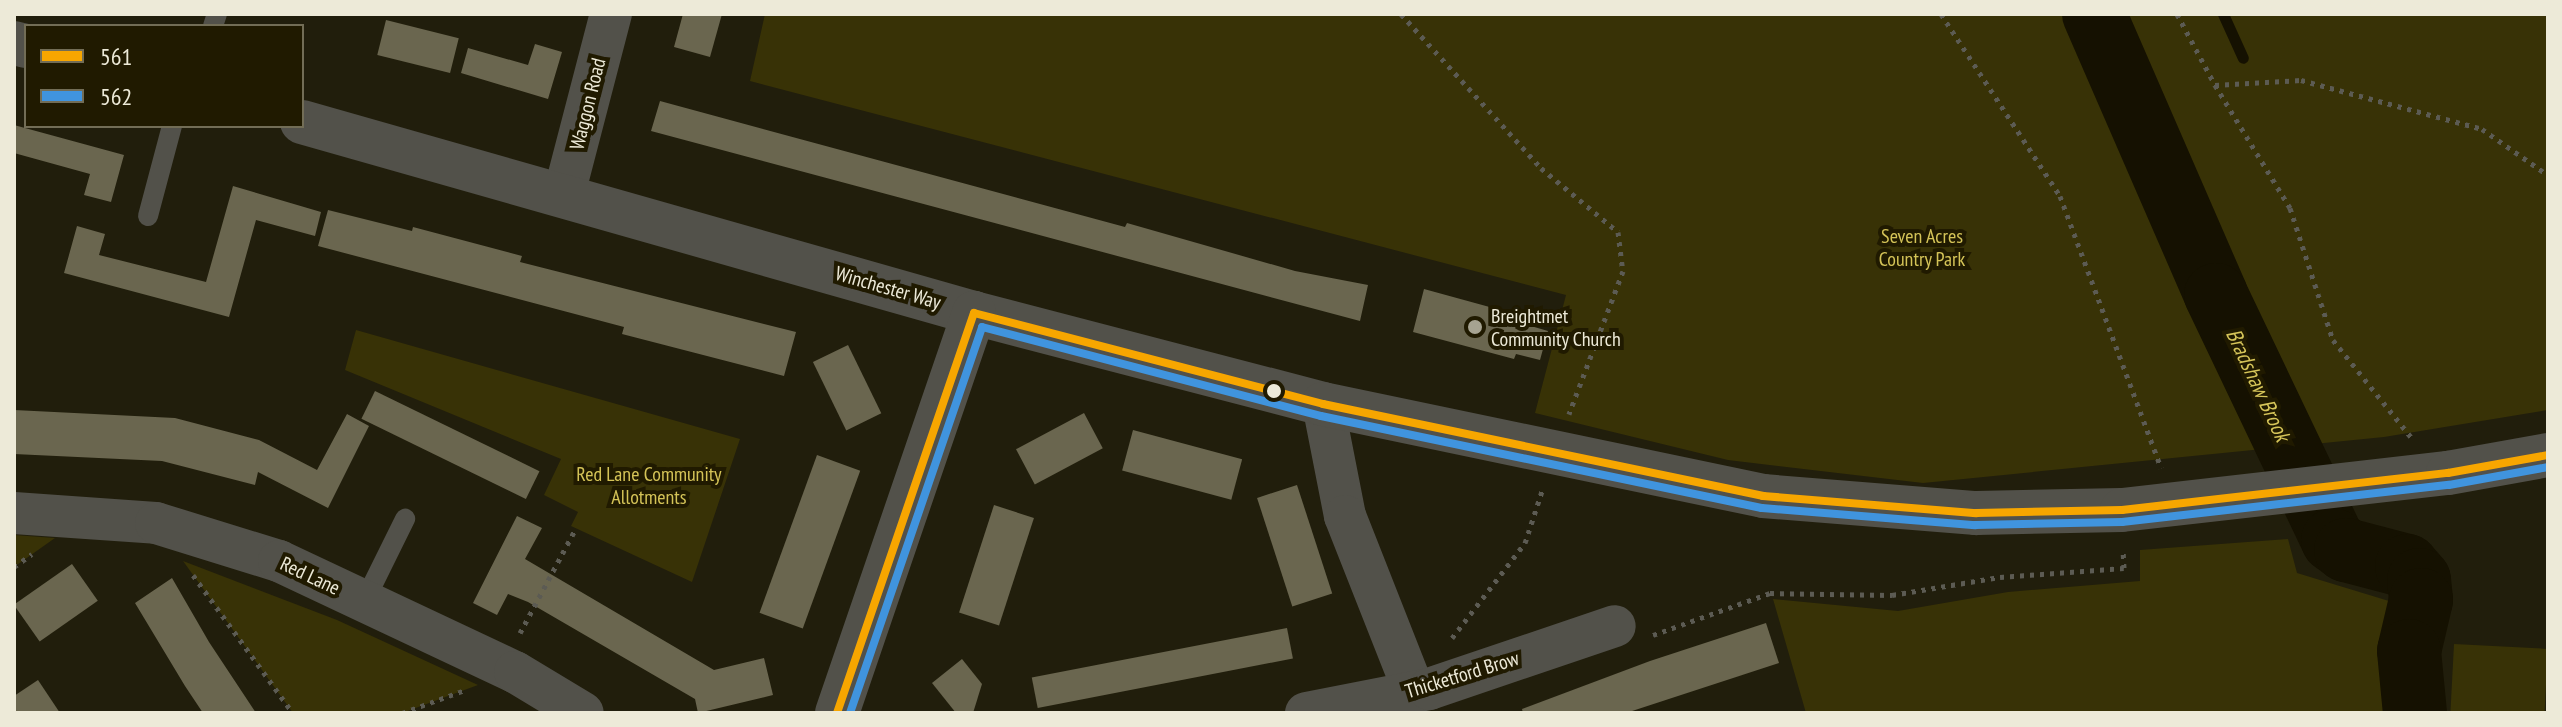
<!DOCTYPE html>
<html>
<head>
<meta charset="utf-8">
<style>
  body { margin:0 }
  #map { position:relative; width:2562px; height:727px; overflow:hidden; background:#211e0c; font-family:"PT Sans Narrow",sans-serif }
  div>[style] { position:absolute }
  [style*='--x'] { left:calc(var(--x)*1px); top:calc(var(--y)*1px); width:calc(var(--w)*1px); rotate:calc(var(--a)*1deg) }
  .green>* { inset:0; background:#383206; transform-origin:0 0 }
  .stream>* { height:11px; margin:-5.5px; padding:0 5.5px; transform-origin:5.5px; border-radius:5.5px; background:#151101 }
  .river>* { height:64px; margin:-32px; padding:0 32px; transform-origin:32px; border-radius:32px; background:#151101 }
  .building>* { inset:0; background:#6a664f; transform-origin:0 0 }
  .path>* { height:5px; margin-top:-2.5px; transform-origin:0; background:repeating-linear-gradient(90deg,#5c5b53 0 4px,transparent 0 10px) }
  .service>* { height:20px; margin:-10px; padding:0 10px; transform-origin:10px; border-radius:10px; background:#52514a }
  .minor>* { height:42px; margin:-21px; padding:0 21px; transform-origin:21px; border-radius:21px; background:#52514a }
  .tertiary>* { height:44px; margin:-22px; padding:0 22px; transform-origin:22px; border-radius:22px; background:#52514a }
  .bus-1>* { height:8px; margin:-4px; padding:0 4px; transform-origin:4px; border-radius:4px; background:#f7a600 }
  .bus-2>* { height:8px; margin:-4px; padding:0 4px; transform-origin:4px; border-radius:4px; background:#4094de }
  .dots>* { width:22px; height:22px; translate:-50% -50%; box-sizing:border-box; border:4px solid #201a00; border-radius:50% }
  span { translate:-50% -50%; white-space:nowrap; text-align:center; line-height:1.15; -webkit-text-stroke:8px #201a00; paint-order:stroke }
  .street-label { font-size:20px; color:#edead8 }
  .park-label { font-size:20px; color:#d4c357 }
  .poi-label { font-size:20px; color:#edead8 }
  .left { translate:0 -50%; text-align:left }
  .water-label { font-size:22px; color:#d6c559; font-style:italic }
  .frame { position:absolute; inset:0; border:16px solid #edead8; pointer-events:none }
  .legend { position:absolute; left:24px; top:24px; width:280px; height:104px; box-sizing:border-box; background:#201a00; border:2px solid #726d56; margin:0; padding:10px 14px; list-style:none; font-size:24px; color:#edead8 }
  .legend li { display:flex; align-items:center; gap:16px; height:40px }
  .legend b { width:40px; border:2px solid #726d56 }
</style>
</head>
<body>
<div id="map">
  <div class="green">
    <div style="clip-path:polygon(765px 14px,2548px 14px,2548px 410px,2384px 437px,1923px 483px,1728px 460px,1535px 413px,1566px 295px,750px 81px)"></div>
    <div style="clip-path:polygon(356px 330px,740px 439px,692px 582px,571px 526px,578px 512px,544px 495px,561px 459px,345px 370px)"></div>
    <div style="clip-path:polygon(14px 535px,55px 538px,14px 567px)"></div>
    <div style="clip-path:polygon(2288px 539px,2297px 573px,2389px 601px,2393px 713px,1806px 713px,1773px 599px,1898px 611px,2008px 592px,2140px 581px,2140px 550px)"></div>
    <div style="clip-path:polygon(183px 561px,337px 620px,478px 685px,402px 713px,293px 713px)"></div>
    <div style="left:2454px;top:644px;width:94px;height:69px;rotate:3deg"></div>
  </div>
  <div class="stream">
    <div style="--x:2223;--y:14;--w:48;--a:65.6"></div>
  </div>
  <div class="river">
    <div style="--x:2094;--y:14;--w:306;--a:66.5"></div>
    <div style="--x:2216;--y:295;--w:272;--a:64.5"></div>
    <div style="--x:2333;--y:540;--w:16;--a:38"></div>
    <div style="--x:2346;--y:550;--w:63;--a:14.7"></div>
    <div style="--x:2407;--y:566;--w:18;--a:49"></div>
    <div style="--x:2419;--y:580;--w:20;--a:84"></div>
    <div style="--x:2421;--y:600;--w:52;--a:103.2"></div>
    <div style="--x:2409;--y:651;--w:62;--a:84.5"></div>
  </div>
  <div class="building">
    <div style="clip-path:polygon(683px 14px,722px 14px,710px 57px,674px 47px)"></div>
    <div style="left:386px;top:20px;width:75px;height:36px;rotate:14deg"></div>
    <div style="clip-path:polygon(535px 44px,562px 52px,548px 99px,461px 73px,468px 48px,528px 65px)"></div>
    <div style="clip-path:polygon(660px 101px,1125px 227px,1127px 223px,1295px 271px,1368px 285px,1360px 321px,651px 131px)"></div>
    <div style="clip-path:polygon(14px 125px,124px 155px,111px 202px,84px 195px,90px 174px,14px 153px)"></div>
    <div style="clip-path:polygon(233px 186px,321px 212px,315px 236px,256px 220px,229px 317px,64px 273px,77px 226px,105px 234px,99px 255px,206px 282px)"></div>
    <div style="clip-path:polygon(328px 210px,412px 231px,413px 227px,522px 256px,520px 262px,796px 332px,784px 376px,622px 334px,624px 327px,318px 246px)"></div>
    <div style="clip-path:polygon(1424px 289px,1526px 317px,1524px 324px,1548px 331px,1540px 360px,1516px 354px,1514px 359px,1413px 332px)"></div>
    <div style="left:848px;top:345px;width:76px;height:39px;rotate:64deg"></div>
    <div style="left:375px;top:391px;width:183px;height:31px;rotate:26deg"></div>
    <div style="clip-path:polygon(14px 410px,175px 418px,259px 440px,317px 470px,347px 414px,369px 426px,328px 508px,258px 472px,255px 485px,162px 461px,14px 454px)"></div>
    <div style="left:1084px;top:413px;width:40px;height:77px;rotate:62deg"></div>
    <div style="left:1133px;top:430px;width:113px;height:42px;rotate:15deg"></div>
    <div style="left:817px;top:455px;width:46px;height:168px;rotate:20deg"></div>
    <div style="left:1297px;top:485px;width:114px;height:42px;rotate:72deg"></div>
    <div style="left:994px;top:505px;width:42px;height:113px;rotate:18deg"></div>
    <div style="clip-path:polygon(517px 516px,542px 528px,525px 559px,714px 670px,764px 658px,773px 695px,698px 713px,695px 699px,528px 602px,508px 594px,497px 615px,473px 603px)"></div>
    <div style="left:72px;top:564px;width:45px;height:71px;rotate:55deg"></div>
    <div style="clip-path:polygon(172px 578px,209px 642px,256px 713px,203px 713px,185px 686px,135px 603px)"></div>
    <div style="clip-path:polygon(1766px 623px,1779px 663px,1626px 713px,1523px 713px,1522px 709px,1650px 661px)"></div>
    <div style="left:1287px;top:628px;width:31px;height:260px;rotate:79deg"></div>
    <div style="clip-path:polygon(962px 659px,982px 684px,973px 713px,956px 713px,932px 683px)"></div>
    <div style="clip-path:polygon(38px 680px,60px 713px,14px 713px,14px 696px)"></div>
  </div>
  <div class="path">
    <div style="--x:1401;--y:14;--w:208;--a:47.7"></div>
    <div style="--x:1541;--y:168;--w:100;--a:39.7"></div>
    <div style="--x:1618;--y:232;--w:39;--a:83"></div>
    <div style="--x:1623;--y:271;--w:153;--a:110.7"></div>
    <div style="--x:1941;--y:14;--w:217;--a:56.8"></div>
    <div style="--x:2060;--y:196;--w:290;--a:69.6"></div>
    <div style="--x:2177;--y:14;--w:81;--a:61.8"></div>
    <div style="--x:2215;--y:85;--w:86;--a:-3.3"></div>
    <div style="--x:2301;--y:80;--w:188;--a:15.1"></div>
    <div style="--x:2482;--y:129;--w:80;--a:34.9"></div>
    <div style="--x:2215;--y:85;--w:144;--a:58.6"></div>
    <div style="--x:2290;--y:208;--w:139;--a:72"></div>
    <div style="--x:2333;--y:340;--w:124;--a:51.2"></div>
    <div style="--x:14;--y:567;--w:22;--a:-36"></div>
    <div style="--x:193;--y:575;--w:170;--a:54.1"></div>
    <div style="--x:520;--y:633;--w:119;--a:-61.9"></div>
    <div style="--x:1653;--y:635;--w:124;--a:-19.7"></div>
    <div style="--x:1770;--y:593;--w:122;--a:0.9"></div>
    <div style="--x:1892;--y:595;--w:109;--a:-9.5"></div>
    <div style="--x:2000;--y:577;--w:124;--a:-4.2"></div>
    <div style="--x:2124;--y:568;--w:18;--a:-93"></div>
    <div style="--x:1452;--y:638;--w:120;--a:-52.5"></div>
    <div style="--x:1525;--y:543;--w:58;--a:-71.9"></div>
    <div style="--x:402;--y:713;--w:67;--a:-20.1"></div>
  </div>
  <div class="service">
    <div style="--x:213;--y:26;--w:13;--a:-72"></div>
    <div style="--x:148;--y:216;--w:93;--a:-75.1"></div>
    <div style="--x:364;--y:602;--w:93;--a:-63.7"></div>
  </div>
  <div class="minor">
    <div style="--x:564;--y:194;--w:186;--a:-75.4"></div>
    <div style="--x:1323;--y:404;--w:114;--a:78.9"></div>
    <div style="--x:1345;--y:516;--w:188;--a:68.5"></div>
    <div style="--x:14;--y:513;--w:142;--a:4"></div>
    <div style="--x:156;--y:523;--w:129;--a:17.2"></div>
    <div style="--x:279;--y:561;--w:261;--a:25.2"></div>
    <div style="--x:515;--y:672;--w:79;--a:31.1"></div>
    <div style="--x:1306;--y:713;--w:125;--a:-11"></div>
    <div style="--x:1429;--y:689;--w:196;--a:-18.7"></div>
  </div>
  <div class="tertiary">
    <div style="--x:14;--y:43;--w:12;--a:14"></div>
    <div style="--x:302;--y:122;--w:699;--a:15.87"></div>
    <div style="--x:974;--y:313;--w:361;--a:14.6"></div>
    <div style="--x:1323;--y:404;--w:450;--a:11.8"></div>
    <div style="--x:1763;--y:496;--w:214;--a:4.6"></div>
    <div style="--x:1976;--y:513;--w:146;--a:-1.2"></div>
    <div style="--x:2122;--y:510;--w:328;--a:-6.5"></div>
    <div style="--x:2448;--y:473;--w:102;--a:-10.2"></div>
    <div style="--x:837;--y:713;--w:423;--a:-71.1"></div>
  </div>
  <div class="bus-1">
    <div style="--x:837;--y:713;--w:423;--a:-71.1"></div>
    <div style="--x:974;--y:313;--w:361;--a:14.6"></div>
    <div style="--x:1323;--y:404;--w:450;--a:11.8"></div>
    <div style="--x:1763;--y:496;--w:214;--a:4.6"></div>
    <div style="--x:1976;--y:513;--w:146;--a:-1.2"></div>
    <div style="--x:2122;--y:510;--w:328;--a:-6.5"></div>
    <div style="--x:2448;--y:473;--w:102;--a:-10.2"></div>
  </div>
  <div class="bus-2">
    <div style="--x:850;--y:713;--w:408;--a:-71.1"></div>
    <div style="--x:982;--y:327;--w:350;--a:14.7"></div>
    <div style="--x:1321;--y:416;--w:450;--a:11.8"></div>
    <div style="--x:1762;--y:508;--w:214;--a:4.6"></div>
    <div style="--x:1975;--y:525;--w:147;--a:-1.2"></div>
    <div style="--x:2122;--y:522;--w:329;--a:-6.5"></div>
    <div style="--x:2449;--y:485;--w:101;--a:-10.3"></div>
  </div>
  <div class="dots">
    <div style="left:1475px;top:327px;background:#a6a391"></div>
    <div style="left:1274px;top:391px;background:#edead8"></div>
  </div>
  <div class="street-label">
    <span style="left:588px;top:104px;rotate:-76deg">Waggon Road</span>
    <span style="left:888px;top:288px;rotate:16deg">Winchester Way</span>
    <span style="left:310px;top:576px;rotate:25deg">Red Lane</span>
    <span style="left:1462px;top:675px;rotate:-17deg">Thicketford Brow</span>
  </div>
  <div class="park-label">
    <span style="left:1922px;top:248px">Seven Acres<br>Country Park</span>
    <span style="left:649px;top:486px">Red Lane Community<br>Allotments</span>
  </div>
  <div class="poi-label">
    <span class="left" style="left:1491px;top:328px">Breightmet<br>Community Church</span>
  </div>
  <div class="water-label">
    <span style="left:2258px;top:385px;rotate:65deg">Bradshaw Brook</span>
  </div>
  <div class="frame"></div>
  <ul class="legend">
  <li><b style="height:10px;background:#f7a600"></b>561</li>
  <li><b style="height:10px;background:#4094de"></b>562</li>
  </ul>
</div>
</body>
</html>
